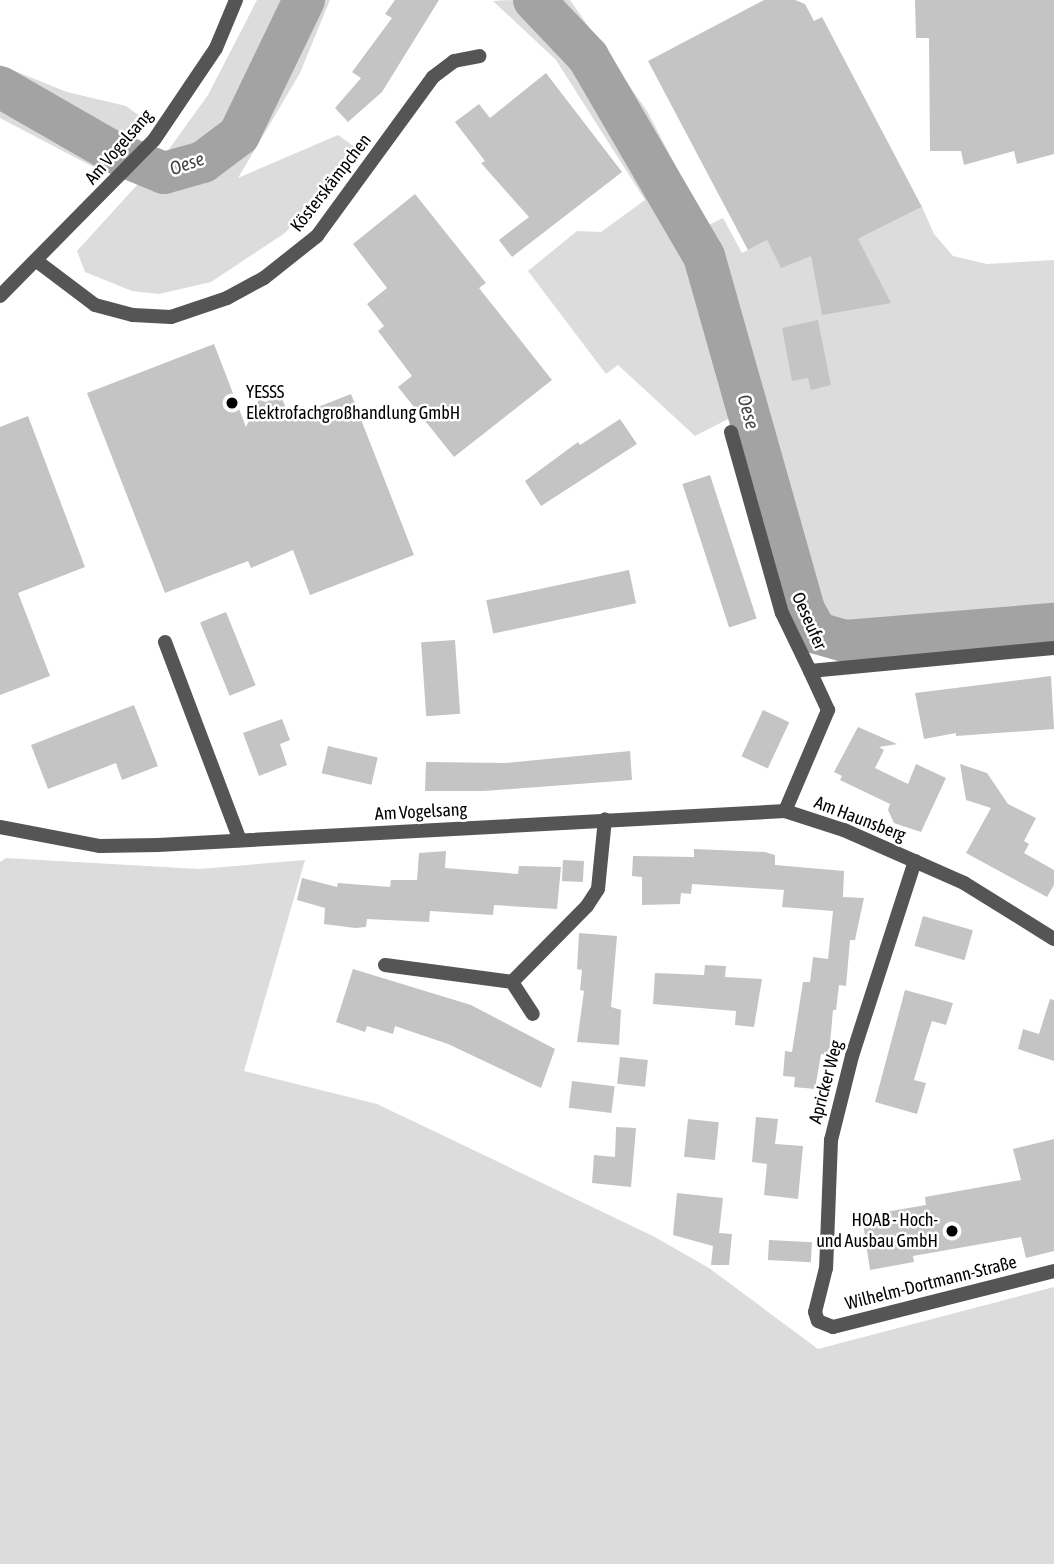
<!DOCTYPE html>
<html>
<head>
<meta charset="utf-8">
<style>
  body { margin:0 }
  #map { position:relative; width:1054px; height:1564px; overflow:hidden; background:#fff; font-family:"Asap Condensed",sans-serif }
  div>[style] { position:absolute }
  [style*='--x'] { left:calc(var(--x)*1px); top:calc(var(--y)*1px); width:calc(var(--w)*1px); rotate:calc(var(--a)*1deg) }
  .green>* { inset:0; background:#dcdcdc }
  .river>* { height:42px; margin:-21px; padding:0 21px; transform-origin:21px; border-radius:21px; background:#a3a3a3 }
  .building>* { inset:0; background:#c4c4c4; transform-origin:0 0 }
  .minor>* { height:14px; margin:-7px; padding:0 7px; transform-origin:7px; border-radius:7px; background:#555 }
  .dots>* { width:19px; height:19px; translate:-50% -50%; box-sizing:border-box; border:4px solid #fff; border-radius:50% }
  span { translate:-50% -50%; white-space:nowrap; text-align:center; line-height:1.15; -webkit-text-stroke:5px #fff; paint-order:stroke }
  .street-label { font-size:18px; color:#000 }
  .poi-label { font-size:18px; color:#000 }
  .left { translate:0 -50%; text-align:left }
  .right { translate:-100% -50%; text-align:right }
  .water-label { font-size:19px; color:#444; font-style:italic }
</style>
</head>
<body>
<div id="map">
  <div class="green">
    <div style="clip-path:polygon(257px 0,330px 0,300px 73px,238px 178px,338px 135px,358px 149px,285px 233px,211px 282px,159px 294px,132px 291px,85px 272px,77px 251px,167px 152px,208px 95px)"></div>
    <div style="clip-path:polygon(512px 0,543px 24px,590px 84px,684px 248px,716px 336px,736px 415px,695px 436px,618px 365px,606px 374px,528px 271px,577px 231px,601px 232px,645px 200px,556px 60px,493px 1px)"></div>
    <div style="clip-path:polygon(553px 0,570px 0,647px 111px,707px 226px,723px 218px,742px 253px,839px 203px,858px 239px,922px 207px,934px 234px,953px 256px,987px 264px,1054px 260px,1054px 604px,840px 625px,828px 622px,798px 558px,769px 428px,738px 316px,706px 236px,624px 89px,593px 43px)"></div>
    <div style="clip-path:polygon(0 65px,67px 92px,126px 106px,141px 117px,99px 170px,0 118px)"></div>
    <div style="clip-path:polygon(6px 858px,199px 869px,305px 860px,244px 1071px,377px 1104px,653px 1236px,709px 1268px,818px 1349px,1054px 1287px,1054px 1564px,0 1564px,0 862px)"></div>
  </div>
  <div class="river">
    <div style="--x:534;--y:0;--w:79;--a:46.5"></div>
    <div style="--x:588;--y:57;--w:230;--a:59.8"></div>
    <div style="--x:704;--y:256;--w:368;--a:74.2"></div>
    <div style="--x:804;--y:610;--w:26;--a:61"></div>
    <div style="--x:817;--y:633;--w:29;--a:16"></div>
    <div style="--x:845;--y:641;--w:210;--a:-4.7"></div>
    <div style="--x:0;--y:87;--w:130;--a:29.9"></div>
    <div style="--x:113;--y:152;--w:55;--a:22.4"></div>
    <div style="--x:164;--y:173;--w:41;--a:-15.8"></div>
    <div style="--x:203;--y:162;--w:45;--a:-36.9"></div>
    <div style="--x:239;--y:135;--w:150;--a:-64.3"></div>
  </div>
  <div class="building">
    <div style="clip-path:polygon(395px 0,439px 0,382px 92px,348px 122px,335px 108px,361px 78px,352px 72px,392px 18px,385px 14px)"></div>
    <div style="clip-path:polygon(764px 0,795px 0,805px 4px,814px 21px,822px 17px,922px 207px,858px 239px,891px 303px,822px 315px,811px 256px,781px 268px,767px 240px,748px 250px,648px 61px)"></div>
    <div style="clip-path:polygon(915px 0,1054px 0,1054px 154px,1017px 164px,1014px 151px,964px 165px,961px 151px,930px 151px,929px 38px,916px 38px)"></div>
    <div style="clip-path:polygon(546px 73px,622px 172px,512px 257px,499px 240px,529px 217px,481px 163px,485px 161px,455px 122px,479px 104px,490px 118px)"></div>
    <div style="clip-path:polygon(415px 194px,486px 283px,479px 288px,552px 380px,454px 457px,398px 387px,412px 376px,378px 331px,384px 326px,367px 304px,387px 288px,353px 244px)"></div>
    <div style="clip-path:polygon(818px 320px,831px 385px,811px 390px,808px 378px,792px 381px,782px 328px)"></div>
    <div style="clip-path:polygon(214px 344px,246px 427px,259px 399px,265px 402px,281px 396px,290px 418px,351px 394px,414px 555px,310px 595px,293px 550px,251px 568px,248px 561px,165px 593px,87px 393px)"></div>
    <div style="clip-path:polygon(28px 416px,85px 567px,18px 593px,50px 676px,0 695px,0 427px)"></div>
    <div style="clip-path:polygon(620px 419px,637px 444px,541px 506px,525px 481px,578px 442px,580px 445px)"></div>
    <div style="left:710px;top:475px;width:151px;height:29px;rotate:72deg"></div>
    <div style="left:629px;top:570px;width:34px;height:146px;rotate:78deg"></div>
    <div style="left:226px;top:612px;width:79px;height:28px;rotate:68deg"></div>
    <div style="left:455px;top:640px;width:74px;height:34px;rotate:86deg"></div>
    <div style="clip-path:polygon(1051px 676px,1054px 729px,956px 736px,956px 733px,924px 739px,915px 693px)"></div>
    <div style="clip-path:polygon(134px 705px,158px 766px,122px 780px,116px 763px,48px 789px,31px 745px)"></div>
    <div style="left:763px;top:710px;width:29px;height:51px;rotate:25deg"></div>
    <div style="clip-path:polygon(282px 719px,290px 740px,280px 744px,287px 765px,259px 776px,243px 733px)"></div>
    <div style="clip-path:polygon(858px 727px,897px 744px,879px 747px,884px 750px,875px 768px,908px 784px,916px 764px,946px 778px,921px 832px,894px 823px,888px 810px,890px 804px,840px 780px,842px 776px,834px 772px)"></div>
    <div style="left:328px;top:746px;width:51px;height:28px;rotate:13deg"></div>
    <div style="clip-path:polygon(630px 751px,632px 780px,484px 791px,425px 791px,426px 762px,506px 763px)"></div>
    <div style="clip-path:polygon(960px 764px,987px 773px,1008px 804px,1036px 818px,1024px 841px,1029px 844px,1024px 853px,1054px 870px,1054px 885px,1047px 897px,966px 853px,991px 808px,966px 800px)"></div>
    <div style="clip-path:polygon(694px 849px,765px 852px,775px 855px,775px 865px,844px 871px,843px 897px,864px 898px,855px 940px,850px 940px,846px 986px,839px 985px,836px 1010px,833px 1010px,829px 1055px,821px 1054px,815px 1089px,794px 1087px,795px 1077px,783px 1076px,785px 1051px,792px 1052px,803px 982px,810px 982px,813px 957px,828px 959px,833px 911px,782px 907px,784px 890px,692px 884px,691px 894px,681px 893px,680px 904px,642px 905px,642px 877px,632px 876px,633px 856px,694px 857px)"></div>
    <div style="clip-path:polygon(446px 851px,445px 868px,518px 874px,519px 866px,561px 867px,557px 909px,494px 905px,493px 915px,430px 911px,429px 922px,367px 919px,366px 927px,355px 928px,324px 924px,325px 908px,297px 900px,302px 878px,337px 887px,338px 883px,390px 887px,391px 880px,417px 880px,419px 853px)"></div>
    <div style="left:563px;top:860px;width:21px;height:21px;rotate:3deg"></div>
    <div style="left:923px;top:916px;width:52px;height:31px;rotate:16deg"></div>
    <div style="clip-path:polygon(579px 933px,617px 936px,611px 1007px,621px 1010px,619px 1045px,577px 1042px,584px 991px,580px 990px,582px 970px,577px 969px)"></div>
    <div style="clip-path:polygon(705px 965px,726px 966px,725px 977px,762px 979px,754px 1027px,735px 1025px,736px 1011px,653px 1004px,655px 973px,704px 975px)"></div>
    <div style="clip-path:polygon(353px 969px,471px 1005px,555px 1049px,541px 1088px,448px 1044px,395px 1026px,393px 1034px,367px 1026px,365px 1032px,336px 1022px)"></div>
    <div style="clip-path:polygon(905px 990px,953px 1003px,946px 1025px,932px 1021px,927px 1036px,914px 1080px,926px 1083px,917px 1114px,875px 1102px)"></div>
    <div style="clip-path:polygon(1050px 999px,1054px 1000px,1054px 1061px,1018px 1049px,1023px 1029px,1039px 1034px)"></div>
    <div style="left:620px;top:1057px;width:28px;height:27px;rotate:6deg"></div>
    <div style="left:572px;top:1081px;width:43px;height:27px;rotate:7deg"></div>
    <div style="clip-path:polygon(756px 1117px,778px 1119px,775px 1144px,803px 1146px,798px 1199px,764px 1195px,767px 1164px,752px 1162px)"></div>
    <div style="left:688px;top:1119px;width:31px;height:38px;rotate:6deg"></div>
    <div style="clip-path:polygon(616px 1127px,636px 1128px,631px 1187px,592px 1183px,594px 1155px,615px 1157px)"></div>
    <div style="clip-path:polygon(1054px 1139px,1054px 1251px,1026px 1258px,1021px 1237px,913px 1256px,914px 1262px,870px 1270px,862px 1216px,926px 1205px,925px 1197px,1021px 1180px,1013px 1149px)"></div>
    <div style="clip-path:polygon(677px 1193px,723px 1198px,719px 1233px,732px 1234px,729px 1265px,711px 1265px,713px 1246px,673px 1235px)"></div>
    <div style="left:769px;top:1240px;width:43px;height:20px;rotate:3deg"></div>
  </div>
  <div class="minor">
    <div style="--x:38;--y:262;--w:71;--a:37"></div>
    <div style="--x:95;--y:305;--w:39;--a:15"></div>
    <div style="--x:133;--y:315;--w:38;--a:3"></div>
    <div style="--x:171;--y:317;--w:59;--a:-18.7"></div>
    <div style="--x:227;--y:298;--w:42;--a:-28.4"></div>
    <div style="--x:264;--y:278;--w:68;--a:-38.4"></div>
    <div style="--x:317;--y:236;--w:197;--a:-53.9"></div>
    <div style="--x:433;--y:77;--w:26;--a:-37"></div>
    <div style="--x:454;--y:61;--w:26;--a:-11"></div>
    <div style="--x:0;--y:296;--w:219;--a:-45.4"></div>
    <div style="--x:154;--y:140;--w:111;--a:-56"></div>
    <div style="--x:216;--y:48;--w:52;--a:-67.4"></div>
    <div style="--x:731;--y:432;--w:188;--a:74.3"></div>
    <div style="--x:782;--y:613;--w:64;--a:64.2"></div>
    <div style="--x:810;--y:671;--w:245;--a:-5.4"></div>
    <div style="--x:165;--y:642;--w:212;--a:69.3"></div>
    <div style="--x:785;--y:811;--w:110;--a:-66.9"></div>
    <div style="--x:828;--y:710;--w:43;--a:-114.8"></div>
    <div style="--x:0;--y:827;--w:102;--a:10.8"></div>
    <div style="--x:100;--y:846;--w:58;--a:-1"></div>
    <div style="--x:158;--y:845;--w:628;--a:-3.1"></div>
    <div style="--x:785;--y:811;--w:62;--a:17.9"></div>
    <div style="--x:844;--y:830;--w:131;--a:23.8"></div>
    <div style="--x:964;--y:883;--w:106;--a:31.9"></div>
    <div style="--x:915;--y:861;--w:205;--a:107.9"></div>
    <div style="--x:852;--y:1056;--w:87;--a:104"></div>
    <div style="--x:831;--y:1140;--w:128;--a:92.2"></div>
    <div style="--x:826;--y:1268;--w:45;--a:104"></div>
    <div style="--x:815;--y:1312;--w:9;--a:72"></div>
    <div style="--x:818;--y:1321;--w:16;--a:22"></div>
    <div style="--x:833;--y:1327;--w:228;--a:-14.2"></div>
    <div style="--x:385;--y:965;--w:128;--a:7.6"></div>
    <div style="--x:512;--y:982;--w:107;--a:-45.4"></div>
    <div style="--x:587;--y:906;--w:20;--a:-57"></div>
    <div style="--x:598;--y:889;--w:70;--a:-84.3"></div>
    <div style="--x:512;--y:982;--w:38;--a:57"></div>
  </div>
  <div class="dots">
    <div style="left:232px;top:403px;background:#000"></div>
    <div style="left:952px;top:1231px;background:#000"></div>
  </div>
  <div class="street-label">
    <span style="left:119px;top:147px;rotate:-49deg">Am Vogelsang</span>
    <span style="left:331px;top:183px;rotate:-52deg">Kösterskämpchen</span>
    <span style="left:809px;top:621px;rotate:66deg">Oeseufer</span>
    <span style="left:421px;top:812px;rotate:-3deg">Am Vogelsang</span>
    <span style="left:860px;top:819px;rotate:21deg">Am Haunsberg</span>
    <span style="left:826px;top:1082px;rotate:-75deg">Apricker Weg</span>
    <span style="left:931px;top:1283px;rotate:-14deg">Wilhelm-Dortmann-Straße</span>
  </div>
  <div class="poi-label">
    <span class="left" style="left:246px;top:403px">YESSS<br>Elektrofachgroßhandlung GmbH</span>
    <span class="right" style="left:938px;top:1231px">HOAB - Hoch-<br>und Ausbau GmbH</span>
  </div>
  <div class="water-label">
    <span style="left:187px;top:164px;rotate:-19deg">Oese</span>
    <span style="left:748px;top:412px;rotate:74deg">Oese</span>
  </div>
</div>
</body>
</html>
